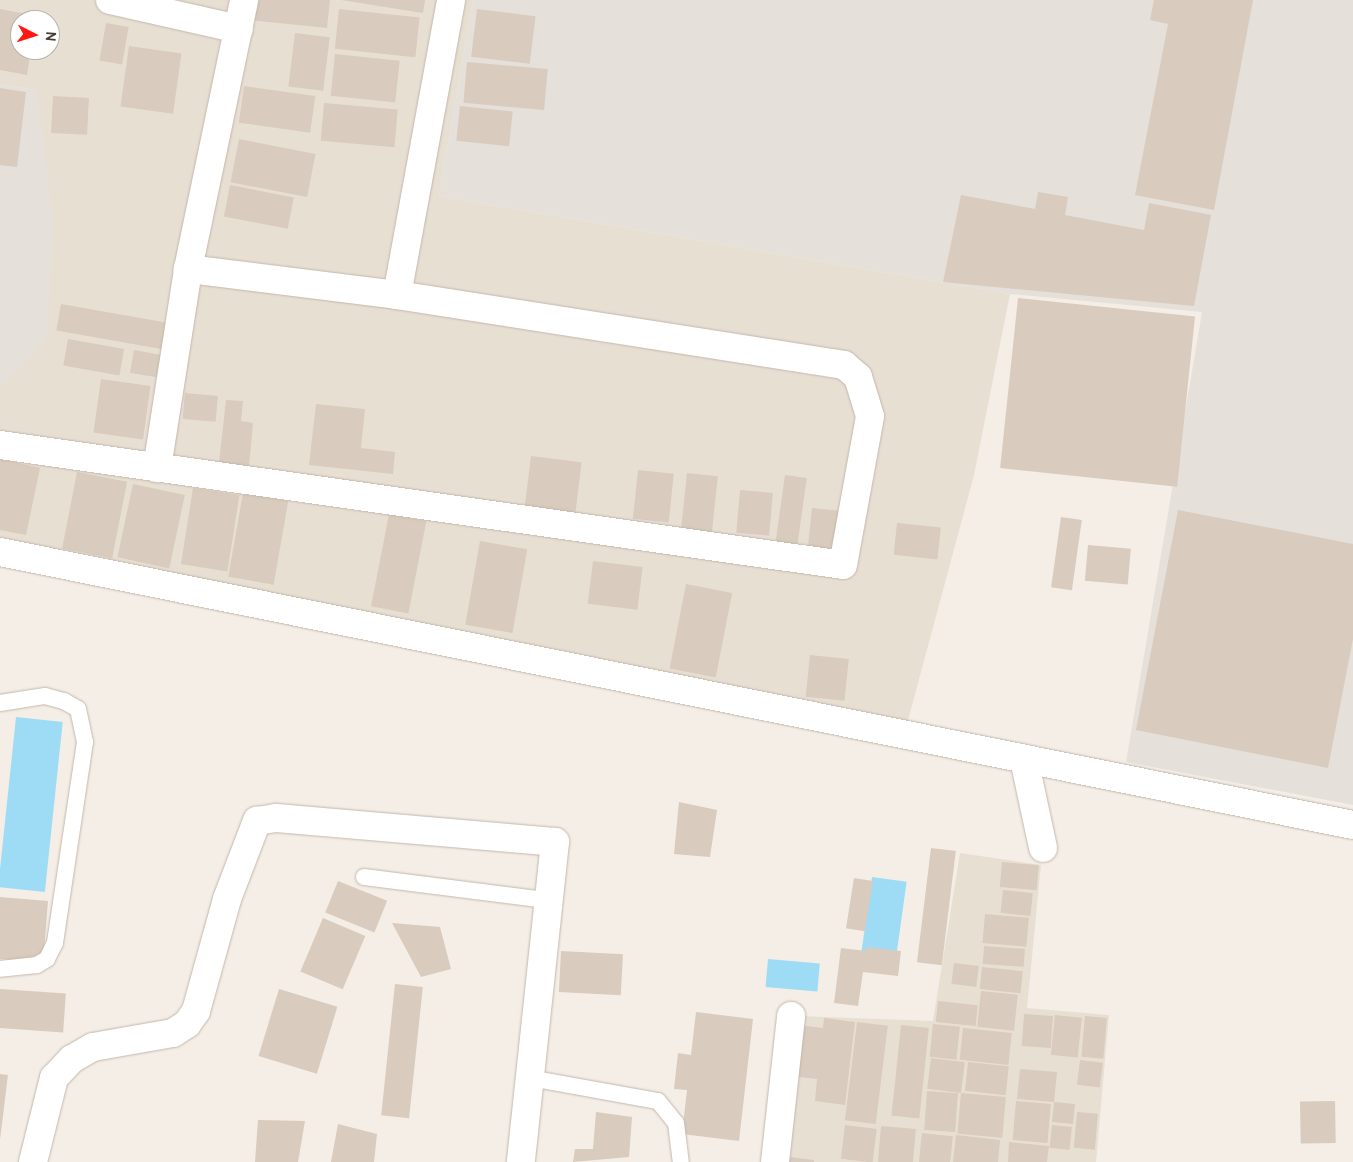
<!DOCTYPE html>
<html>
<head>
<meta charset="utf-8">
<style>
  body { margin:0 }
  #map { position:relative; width:1353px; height:1162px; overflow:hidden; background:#f4eee6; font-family:Overpass,sans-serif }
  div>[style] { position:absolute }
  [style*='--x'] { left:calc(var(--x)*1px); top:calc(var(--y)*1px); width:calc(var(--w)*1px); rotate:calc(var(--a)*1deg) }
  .residential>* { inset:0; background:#e8dfd3 }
  .industrial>* { inset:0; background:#e6e0db }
  .water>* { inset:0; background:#9edcf5; transform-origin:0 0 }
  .building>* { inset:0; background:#d9cbbd; transform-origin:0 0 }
  .roads { filter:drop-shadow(0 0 1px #c3b7ab) drop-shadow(0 0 1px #c3b7ab) }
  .service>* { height:16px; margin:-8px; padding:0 8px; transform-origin:8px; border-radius:8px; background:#fff }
  .minor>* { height:28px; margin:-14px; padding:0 14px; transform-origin:14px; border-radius:14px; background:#fff }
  span { translate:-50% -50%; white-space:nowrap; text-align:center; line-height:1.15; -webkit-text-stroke:4.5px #fff; paint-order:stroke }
  .north { position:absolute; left:10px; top:10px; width:50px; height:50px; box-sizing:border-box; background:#fff; border:1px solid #b5b2ae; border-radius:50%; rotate:95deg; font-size:14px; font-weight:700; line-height:20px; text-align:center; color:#473e35 }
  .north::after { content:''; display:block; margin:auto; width:18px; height:22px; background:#ff1812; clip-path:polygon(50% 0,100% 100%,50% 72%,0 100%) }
</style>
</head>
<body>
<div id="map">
  <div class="residential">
    <div style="clip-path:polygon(evenodd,0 0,473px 0,439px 196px,1010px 294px,974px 475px,907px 724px,0 546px,0 384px,6px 384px,37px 90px,0 85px,0 0,20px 20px,50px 20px,50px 50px,20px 50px,20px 20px)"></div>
    <div style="clip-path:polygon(960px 853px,1041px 865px,1027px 1008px,1109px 1015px,1096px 1162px,781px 1162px,797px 1016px,933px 1021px)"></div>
  </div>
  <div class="industrial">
    <div style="clip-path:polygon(473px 0,1353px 0,1353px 805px,1126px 762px,1202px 312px,1010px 294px,439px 196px)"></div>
    <div style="clip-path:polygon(0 85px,37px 90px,53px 217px,48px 336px,6px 384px,0 384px)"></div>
  </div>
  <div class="water">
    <div style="left:16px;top:717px;width:47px;height:171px;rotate:6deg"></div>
    <div style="left:872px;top:877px;width:35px;height:75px;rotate:8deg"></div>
    <div style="left:768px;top:959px;width:52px;height:28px;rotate:5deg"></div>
  </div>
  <div class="building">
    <div style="clip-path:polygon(252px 0,330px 0,327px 28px,250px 20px)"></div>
    <div style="clip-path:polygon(341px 0,425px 0,423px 13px)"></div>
    <div style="clip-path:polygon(1154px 0,1253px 0,1214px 210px,1135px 195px,1168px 24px,1150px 20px)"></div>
    <div style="clip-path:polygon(0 9px,37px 16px,36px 20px,20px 20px,20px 50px,31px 50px,27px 75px,0 70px)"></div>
    <div style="left:339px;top:9px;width:81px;height:40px;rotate:6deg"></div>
    <div style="left:477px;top:9px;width:59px;height:48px;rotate:7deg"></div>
    <div style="left:106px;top:23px;width:23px;height:38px;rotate:10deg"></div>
    <div style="left:295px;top:33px;width:35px;height:54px;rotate:7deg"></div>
    <div style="left:129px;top:46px;width:53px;height:61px;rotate:8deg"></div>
    <div style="left:335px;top:54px;width:65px;height:42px;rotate:6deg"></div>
    <div style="left:467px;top:62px;width:81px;height:41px;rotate:5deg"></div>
    <div style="left:244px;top:86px;width:72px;height:37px;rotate:8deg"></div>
    <div style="clip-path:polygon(0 88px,26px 92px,17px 167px,0 165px)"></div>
    <div style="left:53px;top:96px;width:36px;height:37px;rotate:3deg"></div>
    <div style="left:324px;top:103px;width:74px;height:38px;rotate:5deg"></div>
    <div style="left:460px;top:106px;width:53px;height:35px;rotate:6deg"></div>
    <div style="left:239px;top:139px;width:78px;height:44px;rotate:11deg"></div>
    <div style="left:230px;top:185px;width:65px;height:32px;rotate:11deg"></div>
    <div style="clip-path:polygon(1038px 192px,1068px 197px,1065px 215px,1144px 230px,1149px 203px,1211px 215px,1194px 306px,943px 282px,961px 195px,1035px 209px)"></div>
    <div style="left:1018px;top:298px;width:178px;height:171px;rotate:6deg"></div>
    <div style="left:61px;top:304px;width:111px;height:27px;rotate:10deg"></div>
    <div style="left:68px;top:339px;width:57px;height:27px;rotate:10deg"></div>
    <div style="left:134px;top:350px;width:27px;height:23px;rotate:10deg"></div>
    <div style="left:101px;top:379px;width:50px;height:54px;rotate:8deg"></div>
    <div style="left:185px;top:393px;width:33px;height:26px;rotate:5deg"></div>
    <div style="clip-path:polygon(226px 400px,243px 401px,241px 421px,253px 423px,249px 466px,219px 463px)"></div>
    <div style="clip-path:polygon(316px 404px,365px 409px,361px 448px,395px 452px,393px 474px,309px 465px)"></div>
    <div style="left:531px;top:456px;width:51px;height:55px;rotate:7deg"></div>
    <div style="clip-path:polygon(0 459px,40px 468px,26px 535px,0 530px)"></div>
    <div style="left:638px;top:470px;width:36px;height:49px;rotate:6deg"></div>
    <div style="left:77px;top:472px;width:51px;height:78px;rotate:11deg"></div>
    <div style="left:687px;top:473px;width:31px;height:62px;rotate:6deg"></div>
    <div style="left:785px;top:475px;width:22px;height:68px;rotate:8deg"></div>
    <div style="left:133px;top:484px;width:53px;height:75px;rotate:12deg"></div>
    <div style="left:193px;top:488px;width:47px;height:77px;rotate:9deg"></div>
    <div style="left:740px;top:490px;width:33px;height:43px;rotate:5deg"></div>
    <div style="left:243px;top:493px;width:46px;height:85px;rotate:10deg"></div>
    <div style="left:812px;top:508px;width:27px;height:45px;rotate:6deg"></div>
    <div style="clip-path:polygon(1178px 510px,1353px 544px,1353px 639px,1328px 768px,1136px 730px)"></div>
    <div style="left:389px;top:514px;width:38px;height:94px;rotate:11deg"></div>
    <div style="left:1061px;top:517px;width:21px;height:71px;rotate:8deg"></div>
    <div style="left:897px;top:523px;width:44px;height:32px;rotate:6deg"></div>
    <div style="left:480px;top:541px;width:48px;height:85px;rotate:10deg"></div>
    <div style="left:1088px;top:545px;width:43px;height:36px;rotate:5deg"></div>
    <div style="left:593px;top:561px;width:50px;height:43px;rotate:7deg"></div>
    <div style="left:686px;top:584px;width:47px;height:86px;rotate:11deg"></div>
    <div style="left:810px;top:655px;width:39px;height:42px;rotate:6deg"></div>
    <div style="clip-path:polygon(679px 802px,717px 810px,710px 857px,674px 854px)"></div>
    <div style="left:931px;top:848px;width:25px;height:115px;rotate:7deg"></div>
    <div style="left:1002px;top:862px;width:37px;height:25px;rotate:5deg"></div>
    <div style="left:854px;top:878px;width:19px;height:51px;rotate:9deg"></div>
    <div style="left:338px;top:881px;width:53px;height:34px;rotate:22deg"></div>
    <div style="left:1003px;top:890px;width:30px;height:23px;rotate:6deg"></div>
    <div style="clip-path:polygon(0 897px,48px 901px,44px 951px,26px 961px,0 959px)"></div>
    <div style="left:985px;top:914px;width:44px;height:29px;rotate:5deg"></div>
    <div style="left:323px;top:918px;width:46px;height:58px;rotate:23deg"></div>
    <div style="clip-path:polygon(392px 923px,440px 927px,451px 969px,421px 977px)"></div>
    <div style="left:984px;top:946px;width:41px;height:18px;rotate:4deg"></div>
    <div style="clip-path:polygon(866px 947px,901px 951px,898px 976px,863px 972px,858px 1006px,834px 1003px,841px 948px,866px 951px)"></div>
    <div style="left:561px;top:951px;width:62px;height:41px;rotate:3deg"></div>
    <div style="left:954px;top:963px;width:25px;height:21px;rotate:7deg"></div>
    <div style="left:982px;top:967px;width:41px;height:22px;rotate:6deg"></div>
    <div style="left:395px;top:984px;width:28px;height:132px;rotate:6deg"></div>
    <div style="left:0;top:989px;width:66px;height:39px;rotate:4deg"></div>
    <div style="left:279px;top:989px;width:61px;height:70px;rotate:17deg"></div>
    <div style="left:981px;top:991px;width:37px;height:36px;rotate:6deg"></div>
    <div style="left:938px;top:1001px;width:40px;height:21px;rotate:6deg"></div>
    <div style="clip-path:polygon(696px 1012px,753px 1019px,739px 1141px,682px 1134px,687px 1090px,674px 1089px,678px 1053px,691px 1055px)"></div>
    <div style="left:1024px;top:1014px;width:29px;height:32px;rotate:4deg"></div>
    <div style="left:1055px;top:1015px;width:27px;height:40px;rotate:6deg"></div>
    <div style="left:1085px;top:1016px;width:22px;height:41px;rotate:5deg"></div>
    <div style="clip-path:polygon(824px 1018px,855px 1022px,845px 1105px,815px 1101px,817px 1079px,791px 1076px,797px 1025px,823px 1028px)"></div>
    <div style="left:857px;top:1022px;width:31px;height:99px;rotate:7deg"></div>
    <div style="left:933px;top:1024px;width:27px;height:33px;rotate:6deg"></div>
    <div style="left:901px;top:1025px;width:28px;height:91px;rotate:6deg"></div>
    <div style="left:963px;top:1028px;width:49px;height:32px;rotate:6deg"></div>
    <div style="left:931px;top:1058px;width:34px;height:31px;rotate:7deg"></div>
    <div style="left:1080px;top:1060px;width:23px;height:25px;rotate:7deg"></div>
    <div style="left:968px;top:1062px;width:41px;height:29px;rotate:6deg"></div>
    <div style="clip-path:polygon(1020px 1069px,1057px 1072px,1054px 1102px,1075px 1104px,1073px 1124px,1052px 1122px,1054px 1102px,1017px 1099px)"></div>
    <div style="left:0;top:1074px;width:8px;height:88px;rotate:7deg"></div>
    <div style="left:927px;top:1091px;width:31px;height:39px;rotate:4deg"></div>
    <div style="left:961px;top:1093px;width:45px;height:41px;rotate:5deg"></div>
    <div style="left:1016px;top:1101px;width:35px;height:39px;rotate:5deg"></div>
    <div style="left:1335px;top:1101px;width:42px;height:35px;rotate:89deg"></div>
    <div style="clip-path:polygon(596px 1112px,632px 1117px,629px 1157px,573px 1162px,575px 1149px,593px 1149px)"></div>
    <div style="left:1077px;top:1112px;width:21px;height:36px;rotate:5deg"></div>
    <div style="clip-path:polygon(258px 1120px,305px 1121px,298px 1162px,255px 1162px)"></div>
    <div style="clip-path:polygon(338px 1124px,377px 1134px,374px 1162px,331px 1162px)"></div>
    <div style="left:845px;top:1125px;width:32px;height:34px;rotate:7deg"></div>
    <div style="left:1052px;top:1125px;width:20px;height:23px;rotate:6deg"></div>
    <div style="left:881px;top:1126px;width:35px;height:36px;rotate:5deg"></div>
    <div style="left:922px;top:1133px;width:31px;height:29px;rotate:6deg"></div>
    <div style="clip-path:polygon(956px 1135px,1000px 1140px,998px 1162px,953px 1162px)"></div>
    <div style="clip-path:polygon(1009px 1142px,1049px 1146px,1047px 1162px,1008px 1162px)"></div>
    <div style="clip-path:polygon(782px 1156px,814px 1160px,814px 1162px,781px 1162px)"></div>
  </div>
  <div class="roads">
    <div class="service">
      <div style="--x:0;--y:703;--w:46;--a:-8.8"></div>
      <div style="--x:45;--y:696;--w:20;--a:15"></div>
      <div style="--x:64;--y:701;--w:16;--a:30"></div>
      <div style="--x:78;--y:709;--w:34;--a:78"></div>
      <div style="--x:85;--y:742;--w:203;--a:98.5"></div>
      <div style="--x:55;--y:943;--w:18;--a:117"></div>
      <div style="--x:47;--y:959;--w:12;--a:149"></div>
      <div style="--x:37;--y:965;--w:37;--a:174"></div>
      <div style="--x:364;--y:877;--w:184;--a:7.2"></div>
      <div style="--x:530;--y:1078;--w:130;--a:10.2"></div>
      <div style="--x:658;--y:1101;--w:28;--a:51"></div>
      <div style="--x:676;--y:1123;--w:39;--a:83"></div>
    </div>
    <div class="minor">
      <div style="--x:110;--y:0;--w:132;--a:12.7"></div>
      <div style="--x:397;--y:295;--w:300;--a:-79.6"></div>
      <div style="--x:0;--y:445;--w:851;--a:8.1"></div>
      <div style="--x:843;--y:565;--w:151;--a:-79.7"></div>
      <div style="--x:870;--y:416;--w:41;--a:-107.1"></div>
      <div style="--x:858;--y:377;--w:18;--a:-139"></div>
      <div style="--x:844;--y:365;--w:452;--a:-171.1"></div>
      <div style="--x:397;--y:295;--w:211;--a:-172.9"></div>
      <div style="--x:157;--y:468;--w:201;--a:-81.1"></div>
      <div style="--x:188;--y:269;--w:275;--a:-78.2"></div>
      <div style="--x:0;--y:552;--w:1380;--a:11.41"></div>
      <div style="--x:1024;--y:759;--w:91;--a:77.9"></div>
      <div style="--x:33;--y:1162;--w:87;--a:-76"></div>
      <div style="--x:54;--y:1078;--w:26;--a:-47"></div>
      <div style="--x:72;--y:1059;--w:24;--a:-30"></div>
      <div style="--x:93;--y:1047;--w:81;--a:-9.9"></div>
      <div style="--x:173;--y:1033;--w:17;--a:-33"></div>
      <div style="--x:187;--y:1024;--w:16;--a:-55"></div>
      <div style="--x:196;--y:1011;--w:116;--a:-74.5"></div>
      <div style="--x:227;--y:899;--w:84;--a:-69"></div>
      <div style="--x:257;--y:821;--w:19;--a:-9"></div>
      <div style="--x:276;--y:818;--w:280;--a:4.9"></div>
      <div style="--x:555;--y:842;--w:322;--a:96.1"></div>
      <div style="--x:775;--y:1162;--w:147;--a:-83.7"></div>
    </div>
  </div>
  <div class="north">N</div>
</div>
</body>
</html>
